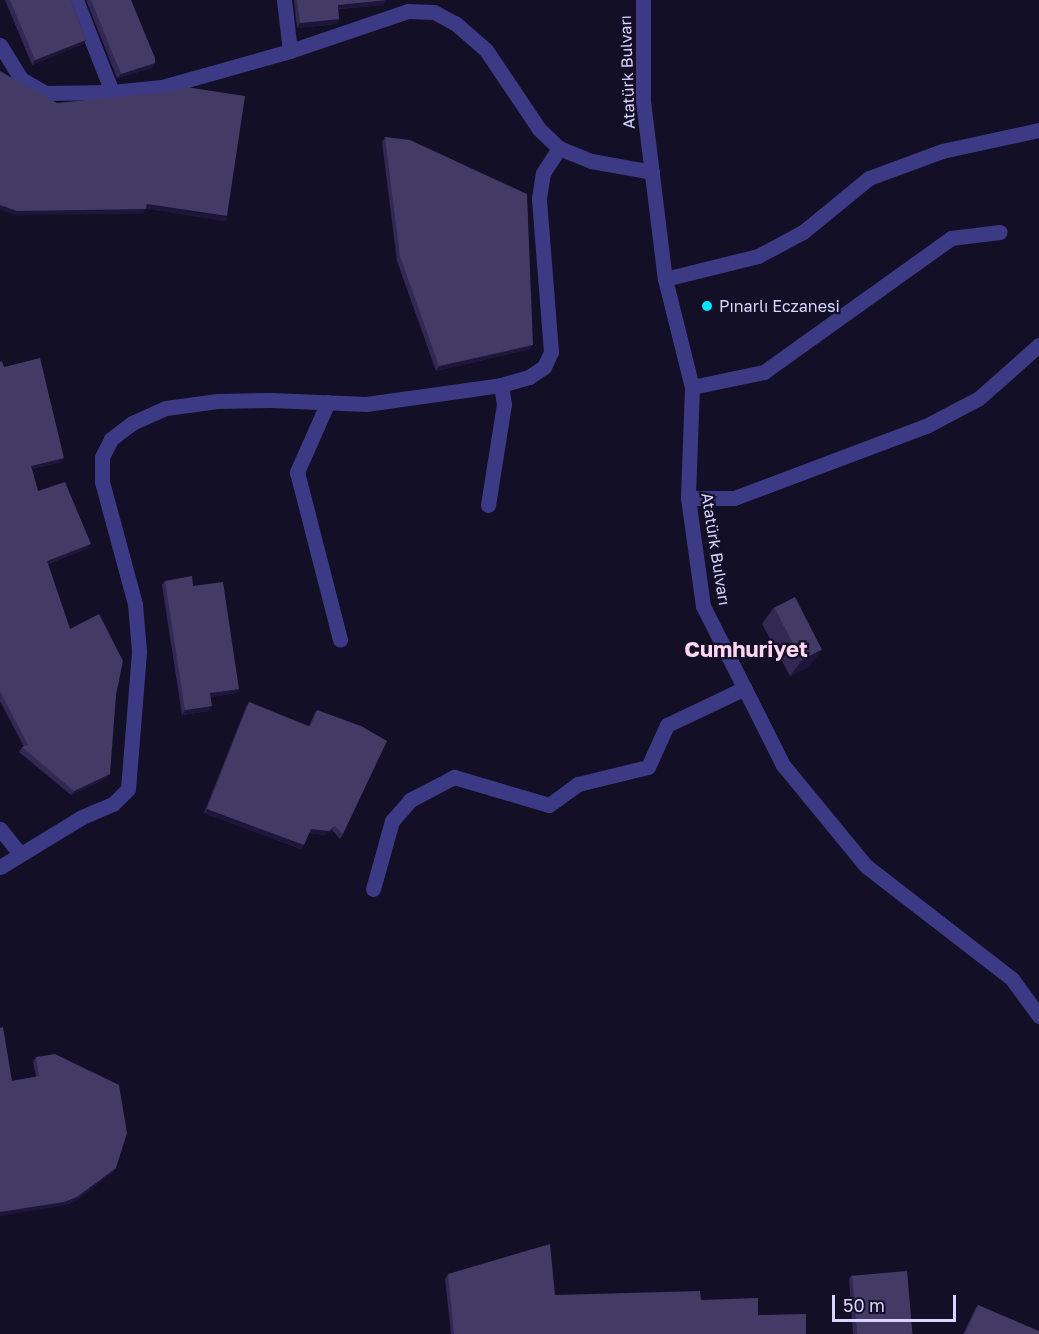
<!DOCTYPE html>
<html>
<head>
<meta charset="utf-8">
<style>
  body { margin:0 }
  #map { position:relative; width:1039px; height:1334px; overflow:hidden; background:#130f26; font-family:"Golos Text",sans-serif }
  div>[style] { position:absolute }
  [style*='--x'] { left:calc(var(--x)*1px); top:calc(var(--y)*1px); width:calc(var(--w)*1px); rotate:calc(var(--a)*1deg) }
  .minor>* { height:15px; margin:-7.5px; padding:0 7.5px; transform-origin:7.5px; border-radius:7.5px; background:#3d3a85 }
  .wall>* { inset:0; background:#312854 }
  .shaded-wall>* { inset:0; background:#1d163a; transform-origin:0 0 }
  .building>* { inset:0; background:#433a66; transform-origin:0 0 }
  .dots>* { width:16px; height:16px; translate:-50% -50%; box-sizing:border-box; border:3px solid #130f26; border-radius:50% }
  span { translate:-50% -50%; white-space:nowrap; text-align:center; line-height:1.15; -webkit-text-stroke:4.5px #130f26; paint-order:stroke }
  .street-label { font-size:16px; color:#d9d4ff }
  .poi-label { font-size:16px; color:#d9d4ff }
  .left { translate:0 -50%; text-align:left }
  .district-label { font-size:22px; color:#ffd6f0; font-weight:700 }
  .scale { position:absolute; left:832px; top:1295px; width:124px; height:27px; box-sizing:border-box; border:3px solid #d9d4ff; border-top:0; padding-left:8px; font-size:18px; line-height:21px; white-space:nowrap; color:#d9d4ff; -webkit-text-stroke:4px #130f26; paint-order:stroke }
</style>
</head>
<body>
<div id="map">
  <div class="minor">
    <div style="--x:76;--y:0;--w:99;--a:68.6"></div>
    <div style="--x:284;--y:0;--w:51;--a:83.3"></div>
    <div style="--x:643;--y:0;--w:101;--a:90"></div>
    <div style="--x:643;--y:101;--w:179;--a:83"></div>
    <div style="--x:665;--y:279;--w:111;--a:76"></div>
    <div style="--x:692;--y:387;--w:111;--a:92.1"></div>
    <div style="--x:688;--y:498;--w:109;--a:82.1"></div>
    <div style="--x:703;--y:606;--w:178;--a:63.3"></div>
    <div style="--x:783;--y:765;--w:131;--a:50.6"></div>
    <div style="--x:866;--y:866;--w:185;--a:37.7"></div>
    <div style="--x:1012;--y:979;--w:46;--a:53.9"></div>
    <div style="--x:0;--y:45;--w:40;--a:58"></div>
    <div style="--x:21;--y:79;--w:28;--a:30"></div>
    <div style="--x:45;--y:93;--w:67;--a:-0.9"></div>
    <div style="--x:112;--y:92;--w:50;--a:-5.7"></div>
    <div style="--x:162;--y:87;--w:133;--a:-15.7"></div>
    <div style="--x:290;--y:51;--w:125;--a:-18.7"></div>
    <div style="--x:408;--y:11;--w:26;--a:2"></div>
    <div style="--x:434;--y:12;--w:24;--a:28"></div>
    <div style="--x:455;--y:23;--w:41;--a:41.1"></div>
    <div style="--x:486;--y:50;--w:95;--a:56.1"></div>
    <div style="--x:539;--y:129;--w:28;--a:44"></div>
    <div style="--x:559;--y:148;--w:35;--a:22"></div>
    <div style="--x:591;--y:161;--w:62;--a:10.2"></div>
    <div style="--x:665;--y:279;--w:96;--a:-13.9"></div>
    <div style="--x:758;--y:256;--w:51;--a:-28.1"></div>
    <div style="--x:803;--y:232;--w:85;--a:-39.3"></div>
    <div style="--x:869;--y:178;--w:78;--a:-20.3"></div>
    <div style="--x:942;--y:151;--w:99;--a:-12.2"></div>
    <div style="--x:692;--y:387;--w:74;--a:-11.8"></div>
    <div style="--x:764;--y:372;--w:230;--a:-35.6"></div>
    <div style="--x:951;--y:238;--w:49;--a:-7"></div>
    <div style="--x:328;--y:402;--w:77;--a:113.9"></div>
    <div style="--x:297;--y:472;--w:173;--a:75.6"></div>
    <div style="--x:688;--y:498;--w:46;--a:0"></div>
    <div style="--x:734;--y:498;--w:205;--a:-20.6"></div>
    <div style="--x:926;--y:426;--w:60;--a:-27.8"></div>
    <div style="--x:979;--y:398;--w:80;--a:-41.5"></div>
    <div style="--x:488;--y:505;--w:102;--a:-81"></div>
    <div style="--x:504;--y:404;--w:19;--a:-99"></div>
    <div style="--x:0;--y:829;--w:32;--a:51"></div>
    <div style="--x:0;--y:867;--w:96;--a:-31.4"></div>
    <div style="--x:82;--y:817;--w:34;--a:-23"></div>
    <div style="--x:113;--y:804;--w:21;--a:-45"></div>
    <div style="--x:128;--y:789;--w:138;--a:-85.4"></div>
    <div style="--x:139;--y:651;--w:47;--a:-94.9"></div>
    <div style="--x:135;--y:604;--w:126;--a:-105.1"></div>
    <div style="--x:102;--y:482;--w:25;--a:-90"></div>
    <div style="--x:102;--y:457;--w:20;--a:-63"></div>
    <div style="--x:111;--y:439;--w:26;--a:-37"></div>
    <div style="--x:132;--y:423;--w:37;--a:-24"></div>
    <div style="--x:166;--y:408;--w:52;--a:-7.7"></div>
    <div style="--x:218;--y:401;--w:53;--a:-1.1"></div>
    <div style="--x:271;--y:400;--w:95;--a:2.4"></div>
    <div style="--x:366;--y:404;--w:136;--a:-8"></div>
    <div style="--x:501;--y:385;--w:29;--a:-16"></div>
    <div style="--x:529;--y:377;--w:18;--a:-34"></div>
    <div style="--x:544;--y:367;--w:17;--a:-65"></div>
    <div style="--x:551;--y:352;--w:154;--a:-94.5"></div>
    <div style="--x:539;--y:198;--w:25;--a:-81"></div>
    <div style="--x:543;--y:173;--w:30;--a:-57"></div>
    <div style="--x:373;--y:889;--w:71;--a:-74.4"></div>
    <div style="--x:392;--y:821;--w:28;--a:-49"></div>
    <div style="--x:410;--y:800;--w:50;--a:-27.6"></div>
    <div style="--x:454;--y:777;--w:99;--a:16.4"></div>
    <div style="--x:549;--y:805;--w:36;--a:-36"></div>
    <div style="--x:578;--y:784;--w:72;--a:-13.7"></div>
    <div style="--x:648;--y:767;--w:46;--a:-65.7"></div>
    <div style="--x:667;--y:725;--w:86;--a:-25.4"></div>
  </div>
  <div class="wall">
    <div style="clip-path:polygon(5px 0,71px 0,86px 40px,83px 44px,32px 65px)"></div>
    <div style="clip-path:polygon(86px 0,131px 0,155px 63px,152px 68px,117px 78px)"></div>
    <div style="clip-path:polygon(294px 0,386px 0,383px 5px,338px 9px,339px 19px,336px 24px,297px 28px)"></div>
    <div style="clip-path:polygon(385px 137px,530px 349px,436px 371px,397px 261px,382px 142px)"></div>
    <div style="clip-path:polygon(0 362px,4px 367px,61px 462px,32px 469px,38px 491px,88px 548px,48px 564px,70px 629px,116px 695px,107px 778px,71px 795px,19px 752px,22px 747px,24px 747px,0 701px)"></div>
    <div style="clip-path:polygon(165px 581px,193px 586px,239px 689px,236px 693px,210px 697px,209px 711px,182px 715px,162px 585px)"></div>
    <div style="clip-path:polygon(774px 607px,822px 649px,810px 666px,790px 676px,762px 624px)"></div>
    <div style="clip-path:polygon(249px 702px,309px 726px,314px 715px,317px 710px,343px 834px,340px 839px,332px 830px,325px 835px,309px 833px,301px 849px,204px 813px,246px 707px)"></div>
    <div style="clip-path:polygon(36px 1057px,116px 1168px,113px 1172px,74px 1202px,61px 1206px,12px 1081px,36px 1077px,33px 1062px)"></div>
    <div style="clip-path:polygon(448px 1274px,555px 1295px,701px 1300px,758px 1315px,806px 1334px,451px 1334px,445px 1279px)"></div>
    <div style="clip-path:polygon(852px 1275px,912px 1334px,853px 1334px,849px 1279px)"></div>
    <div style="clip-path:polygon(978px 1305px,1039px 1334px,963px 1334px,975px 1309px)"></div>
  </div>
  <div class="shaded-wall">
    <div style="clip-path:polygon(386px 0,383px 5px,335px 9px,338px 5px)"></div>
    <div style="clip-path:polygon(339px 19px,336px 24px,297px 28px,300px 23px)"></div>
    <div style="clip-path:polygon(86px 40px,83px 44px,32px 65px,35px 60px)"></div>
    <div style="clip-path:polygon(155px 63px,152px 68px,117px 78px,121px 74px)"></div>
    <div style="left:147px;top:204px;width:81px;height:5px;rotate:9deg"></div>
    <div style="clip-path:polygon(0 205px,146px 209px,143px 214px,14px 215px,0 210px)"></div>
    <div style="clip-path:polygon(533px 345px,530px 349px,436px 371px,439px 366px)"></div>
    <div style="clip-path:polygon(64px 458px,61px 462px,28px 470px,31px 466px)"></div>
    <div style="clip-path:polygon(91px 544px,88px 548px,44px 565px,47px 561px)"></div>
    <div style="clip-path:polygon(822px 649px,810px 666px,790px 676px,802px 660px)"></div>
    <div style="clip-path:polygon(239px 689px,236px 693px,207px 698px,210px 693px)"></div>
    <div style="clip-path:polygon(212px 706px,209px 711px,182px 715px,185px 710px)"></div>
    <div style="clip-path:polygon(110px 774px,107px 778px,71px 795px,74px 791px)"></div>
    <div style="left:207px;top:809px;width:103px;height:5px;rotate:20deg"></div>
    <div style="clip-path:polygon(335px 826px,332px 830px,325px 835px,308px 833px,311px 829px)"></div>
    <div style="clip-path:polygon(116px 1168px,113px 1172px,74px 1202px,61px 1206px,0 1216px,0 1212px)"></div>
  </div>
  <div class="building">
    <div style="clip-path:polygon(10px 0,71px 0,86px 40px,35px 60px)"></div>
    <div style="clip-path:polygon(91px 0,131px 0,155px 58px,155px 63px,121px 74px)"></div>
    <div style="clip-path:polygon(297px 0,386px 0,338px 5px,339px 19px,300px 23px)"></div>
    <div style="clip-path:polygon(0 71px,57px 103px,166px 92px,186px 87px,245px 96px,227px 216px,147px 204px,146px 209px,17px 211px,0 205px)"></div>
    <div style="clip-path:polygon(385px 137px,410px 140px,527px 194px,533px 345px,439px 366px,400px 256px)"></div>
    <div style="clip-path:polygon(40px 358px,64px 458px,31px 466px,38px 491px,65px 482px,91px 544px,47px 561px,70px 629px,99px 614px,123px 661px,116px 695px,110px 774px,74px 791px,22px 747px,28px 745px,0 691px,0 362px,2px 361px,4px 367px)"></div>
    <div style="clip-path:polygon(192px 576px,193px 586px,223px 582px,239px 689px,210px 693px,212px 706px,185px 710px,165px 581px)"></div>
    <div style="left:795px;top:597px;width:59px;height:23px;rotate:63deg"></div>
    <div style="clip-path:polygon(249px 702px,310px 727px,317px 710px,361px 726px,387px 741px,343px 834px,335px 826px,329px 831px,311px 829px,304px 845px,207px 809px)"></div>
    <div style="clip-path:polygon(3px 1027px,12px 1081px,39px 1076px,36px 1057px,55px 1054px,119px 1085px,127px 1133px,116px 1168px,77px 1197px,64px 1202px,0 1212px,0 1028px)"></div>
    <div style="clip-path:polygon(550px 1244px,555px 1295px,700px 1291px,701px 1300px,758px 1298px,758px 1315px,806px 1314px,806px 1334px,454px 1334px,448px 1274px)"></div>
    <div style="left:907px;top:1271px;width:63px;height:55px;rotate:85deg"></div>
    <div style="clip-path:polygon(978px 1305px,1039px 1331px,1039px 1334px,965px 1334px)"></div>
  </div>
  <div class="dots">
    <div style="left:707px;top:306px;background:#00e5ff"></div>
  </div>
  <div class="street-label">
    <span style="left:627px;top:72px;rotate:-92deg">Atatürk Bulvarı</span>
    <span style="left:716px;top:549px;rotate:81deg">Atatürk Bulvarı</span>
  </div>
  <div class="poi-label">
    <span class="left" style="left:719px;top:306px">Pınarlı Eczanesi</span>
  </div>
  <div class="district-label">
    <span style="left:746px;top:649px">Cumhuriyet</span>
  </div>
  <div class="scale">50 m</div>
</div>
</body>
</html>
